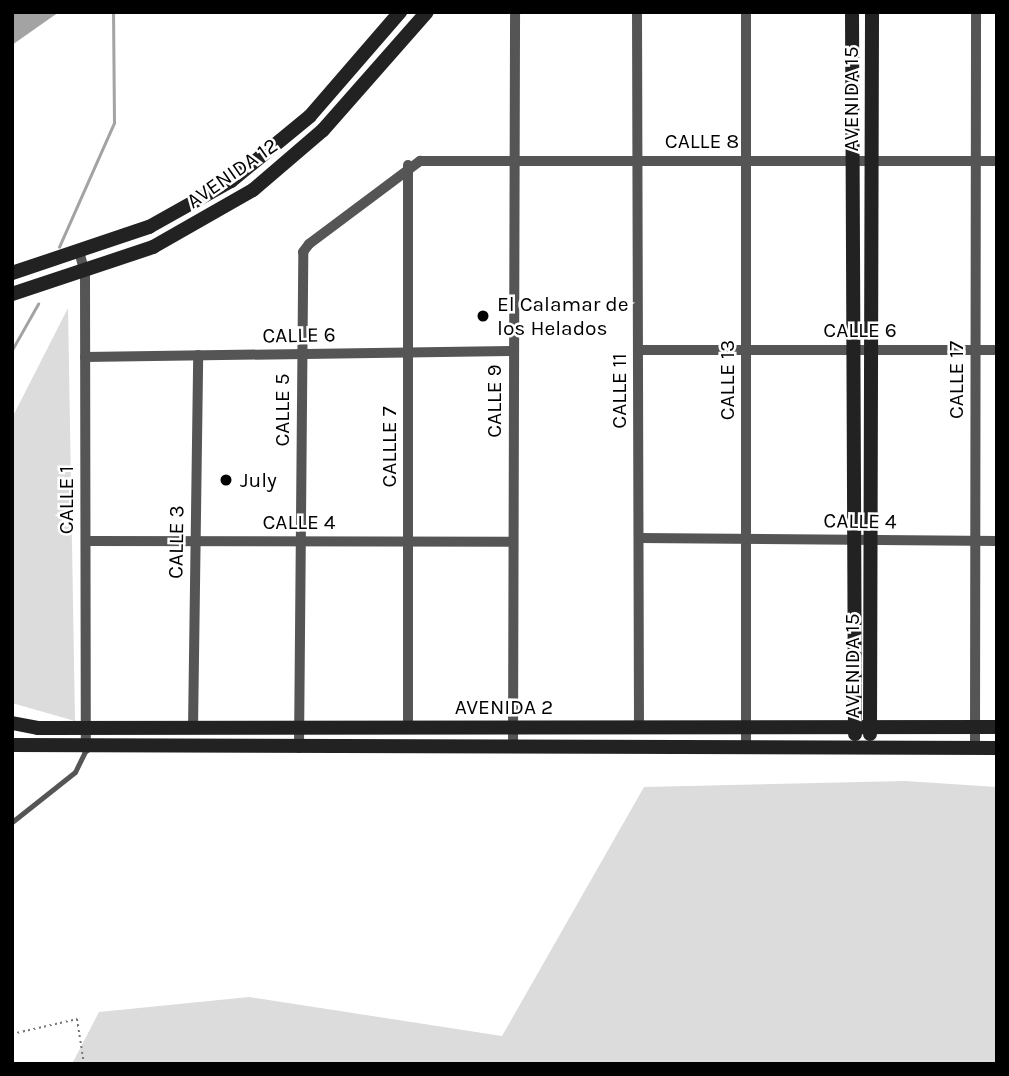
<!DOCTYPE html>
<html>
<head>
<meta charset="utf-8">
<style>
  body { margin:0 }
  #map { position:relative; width:1009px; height:1076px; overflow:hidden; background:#fff; font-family:Karla,sans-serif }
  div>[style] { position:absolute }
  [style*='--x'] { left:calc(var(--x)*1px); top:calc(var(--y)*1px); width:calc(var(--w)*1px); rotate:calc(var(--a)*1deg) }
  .green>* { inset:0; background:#dcdcdc }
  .water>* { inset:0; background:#a3a3a3 }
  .stream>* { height:2.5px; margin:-1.25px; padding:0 1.25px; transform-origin:1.25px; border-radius:1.25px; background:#a3a3a3 }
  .path>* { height:2px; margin-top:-1px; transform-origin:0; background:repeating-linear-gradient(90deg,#777 0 2px,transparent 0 5.5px) }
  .lane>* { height:5px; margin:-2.5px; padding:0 2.5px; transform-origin:2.5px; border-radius:2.5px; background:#555 }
  .street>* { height:10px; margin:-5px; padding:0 5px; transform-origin:5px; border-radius:5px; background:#555 }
  .secondary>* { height:14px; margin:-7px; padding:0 7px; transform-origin:7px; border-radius:7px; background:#222 }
  .dots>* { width:19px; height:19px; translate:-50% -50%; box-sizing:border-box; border:4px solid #fff; border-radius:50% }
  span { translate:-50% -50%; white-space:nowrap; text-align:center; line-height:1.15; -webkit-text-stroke:5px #fff; paint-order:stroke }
  .street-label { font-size:21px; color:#000 }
  .poi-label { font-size:21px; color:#000 }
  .left { translate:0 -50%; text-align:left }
  .frame { position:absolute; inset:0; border:14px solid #000; pointer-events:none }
</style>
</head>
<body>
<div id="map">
  <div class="green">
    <div style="clip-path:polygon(68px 308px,75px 721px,12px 703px,12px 418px)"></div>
    <div style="clip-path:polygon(905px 781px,997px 787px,997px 1064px,72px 1064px,99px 1012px,249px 997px,502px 1036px,644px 787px)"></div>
  </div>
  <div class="water">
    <div style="clip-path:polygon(12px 12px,59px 12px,12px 45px)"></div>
  </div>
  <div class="stream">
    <div style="--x:59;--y:247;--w:136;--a:-66.1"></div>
    <div style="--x:114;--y:123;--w:111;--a:-90.5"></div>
    <div style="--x:12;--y:350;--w:53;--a:-60.5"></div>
  </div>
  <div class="path">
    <div style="--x:12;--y:1034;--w:67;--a:-13"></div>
    <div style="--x:77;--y:1019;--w:46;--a:81.2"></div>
  </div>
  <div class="lane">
    <div style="--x:12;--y:822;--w:80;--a:-38.4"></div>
    <div style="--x:75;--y:772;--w:25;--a:-64"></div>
  </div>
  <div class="street">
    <div style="--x:637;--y:12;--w:715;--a:89.84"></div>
    <div style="--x:79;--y:251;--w:23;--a:75"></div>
    <div style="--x:85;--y:273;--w:476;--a:89.9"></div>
    <div style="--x:638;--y:350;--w:359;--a:0"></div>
    <div style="--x:85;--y:357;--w:429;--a:-0.8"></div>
    <div style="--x:639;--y:538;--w:358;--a:0.5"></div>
    <div style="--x:86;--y:541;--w:427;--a:0.1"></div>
    <div style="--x:193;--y:729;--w:374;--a:-89.2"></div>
    <div style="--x:408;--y:729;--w:564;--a:-90"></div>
    <div style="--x:746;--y:747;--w:735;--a:-90"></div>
    <div style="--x:299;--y:748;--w:496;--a:-89.5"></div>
    <div style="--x:303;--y:252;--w:10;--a:-53"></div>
    <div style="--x:309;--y:244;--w:139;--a:-36.8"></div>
    <div style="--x:420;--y:161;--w:577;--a:0"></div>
    <div style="--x:513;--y:748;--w:736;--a:-89.84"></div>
    <div style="--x:975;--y:748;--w:736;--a:-89.92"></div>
  </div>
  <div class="secondary">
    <div style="--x:852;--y:12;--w:722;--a:89.76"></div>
    <div style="--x:12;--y:273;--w:145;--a:-18.6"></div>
    <div style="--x:149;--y:227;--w:94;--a:-29.3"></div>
    <div style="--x:231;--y:181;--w:102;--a:-39.4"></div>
    <div style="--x:310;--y:116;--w:138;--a:-49.1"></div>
    <div style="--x:12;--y:294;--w:149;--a:-18.4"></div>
    <div style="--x:153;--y:247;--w:115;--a:-29.7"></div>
    <div style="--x:253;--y:190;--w:92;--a:-40.6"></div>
    <div style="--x:323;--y:130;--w:157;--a:-48.6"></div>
    <div style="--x:12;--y:723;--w:26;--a:11"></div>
    <div style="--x:38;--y:728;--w:959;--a:-0.06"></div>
    <div style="--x:870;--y:734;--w:722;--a:-89.84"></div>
    <div style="--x:12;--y:745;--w:985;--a:0.17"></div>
  </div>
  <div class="dots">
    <div style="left:483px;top:316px;background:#000"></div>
    <div style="left:226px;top:480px;background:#000"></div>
  </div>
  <div class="street-label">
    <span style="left:851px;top:99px;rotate:-90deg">AVENIDA 15</span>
    <span style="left:702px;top:141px">CALLE 8</span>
    <span style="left:232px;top:173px;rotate:-35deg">AVENIDA 12</span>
    <span style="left:860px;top:330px">CALLE 6</span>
    <span style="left:299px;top:335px;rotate:-1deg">CALLE 6</span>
    <span style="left:727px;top:380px;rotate:-90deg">CALLE 13</span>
    <span style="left:956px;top:380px;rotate:-90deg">CALLE 17</span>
    <span style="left:619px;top:391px;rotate:-90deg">CALLE 11</span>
    <span style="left:494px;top:401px;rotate:-90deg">CALLE 9</span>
    <span style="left:282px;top:410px;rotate:-90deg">CALLE 5</span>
    <span style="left:389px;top:447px;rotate:-90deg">CALLLE 7</span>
    <span style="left:66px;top:500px;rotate:-90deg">CALLE 1</span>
    <span style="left:860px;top:521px;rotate:1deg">CALLE 4</span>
    <span style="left:299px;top:522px">CALLE 4</span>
    <span style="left:176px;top:542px;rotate:-89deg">CALLE 3</span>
    <span style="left:852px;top:666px;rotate:-90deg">AVENIDA 15</span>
    <span style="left:504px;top:707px">AVENIDA 2</span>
  </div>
  <div class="poi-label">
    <span class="left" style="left:497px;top:316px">El Calamar de<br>los Helados</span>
    <span class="left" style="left:240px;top:480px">July</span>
  </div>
  <div class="frame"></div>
</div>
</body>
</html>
